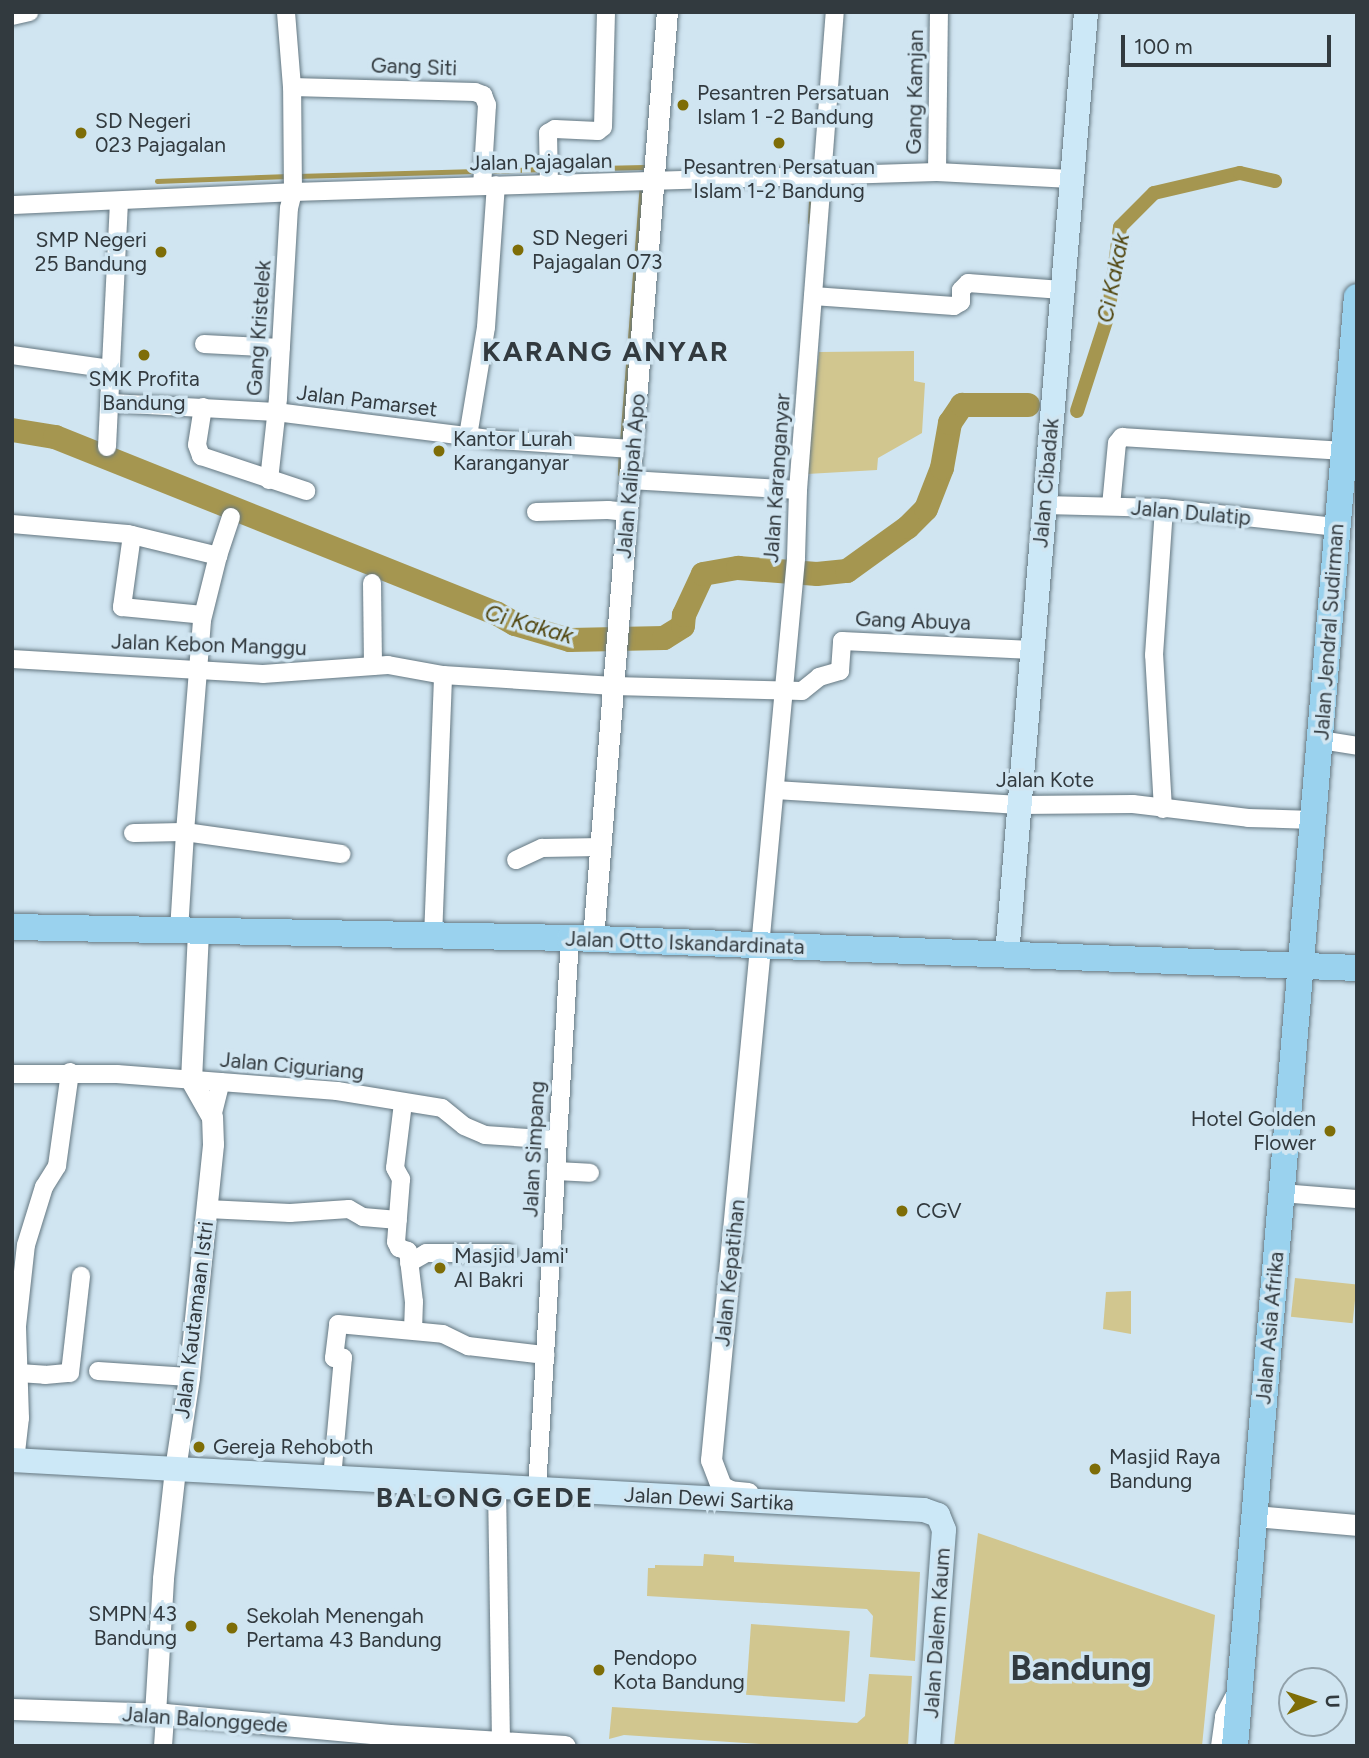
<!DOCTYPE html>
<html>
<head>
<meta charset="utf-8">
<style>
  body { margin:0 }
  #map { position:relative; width:1369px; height:1758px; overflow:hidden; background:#d0e5f1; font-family:Figtree,sans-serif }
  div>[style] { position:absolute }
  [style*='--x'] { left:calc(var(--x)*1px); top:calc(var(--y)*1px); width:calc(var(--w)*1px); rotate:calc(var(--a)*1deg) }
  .green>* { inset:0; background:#d1c68f; transform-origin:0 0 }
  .stream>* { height:4.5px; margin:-2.25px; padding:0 2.25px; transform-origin:2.25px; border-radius:2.25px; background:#a59650 }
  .canal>* { height:14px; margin:-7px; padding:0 7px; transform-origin:7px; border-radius:7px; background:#a59650 }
  .river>* { height:24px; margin:-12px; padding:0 12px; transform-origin:12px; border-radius:12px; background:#a59650 }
  .roads { filter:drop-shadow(0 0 2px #647781) drop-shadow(0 0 2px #647781) }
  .minor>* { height:18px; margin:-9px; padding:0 9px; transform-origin:9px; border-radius:9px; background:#fff }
  .tertiary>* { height:21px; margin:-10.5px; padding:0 10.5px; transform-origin:10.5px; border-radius:10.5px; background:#fff }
  .secondary>* { height:24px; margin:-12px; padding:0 12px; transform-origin:12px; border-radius:12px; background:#cce8f7 }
  .primary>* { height:26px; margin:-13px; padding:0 13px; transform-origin:13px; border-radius:13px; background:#9ad2ee }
  .dots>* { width:19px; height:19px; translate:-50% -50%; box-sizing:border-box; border:4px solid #d0e5f1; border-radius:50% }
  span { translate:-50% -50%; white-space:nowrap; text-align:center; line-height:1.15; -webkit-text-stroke:7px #d0e5f1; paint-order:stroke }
  .street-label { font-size:21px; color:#323a3f }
  .poi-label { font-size:21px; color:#323a3f }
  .left { translate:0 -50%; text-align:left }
  .right { translate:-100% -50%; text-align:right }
  .water-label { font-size:23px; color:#524710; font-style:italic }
  .district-label { font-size:28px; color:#323a3f; font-weight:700; letter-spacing:2px }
  .town-label { font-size:35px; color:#323a3f; font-weight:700 }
  .frame { position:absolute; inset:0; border:14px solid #323a3f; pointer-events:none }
  .north { position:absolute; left:1278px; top:1667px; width:70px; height:70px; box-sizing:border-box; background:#d0e5f1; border:2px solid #91a1aa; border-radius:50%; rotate:88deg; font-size:19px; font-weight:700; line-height:28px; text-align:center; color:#323a3f }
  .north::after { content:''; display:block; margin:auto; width:24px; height:32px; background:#7e6d07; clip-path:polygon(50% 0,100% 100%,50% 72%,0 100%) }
  .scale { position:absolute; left:1121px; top:35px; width:210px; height:32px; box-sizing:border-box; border:4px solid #323a3f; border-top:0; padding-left:9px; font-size:21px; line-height:24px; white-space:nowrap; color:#323a3f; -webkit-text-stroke:5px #d0e5f1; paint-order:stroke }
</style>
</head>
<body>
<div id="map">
  <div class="green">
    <div style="clip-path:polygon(914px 351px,914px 381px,925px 383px,922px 433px,878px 458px,877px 470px,807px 474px,819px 352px)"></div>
    <div style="left:1295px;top:1278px;width:62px;height:39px;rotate:6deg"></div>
    <div style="clip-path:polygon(1131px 1291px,1131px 1334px,1103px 1329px,1106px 1292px)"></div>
    <div style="clip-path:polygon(978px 1533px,1215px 1615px,1202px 1746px,954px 1746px)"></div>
    <div style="clip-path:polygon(704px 1554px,734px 1556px,734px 1562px,920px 1572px,915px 1661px,870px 1657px,873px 1616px,867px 1609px,647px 1596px,648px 1568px,655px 1568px,655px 1565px,703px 1566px)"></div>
    <div style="left:751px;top:1624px;width:99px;height:71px;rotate:4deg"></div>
    <div style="clip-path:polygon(869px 1674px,912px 1676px,908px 1746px,789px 1746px,624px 1735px,609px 1739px,612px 1707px,857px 1723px,865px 1716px)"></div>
  </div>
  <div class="stream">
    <div style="--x:554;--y:169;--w:90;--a:-1.3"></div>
    <div style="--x:487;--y:171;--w:58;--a:-2"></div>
    <div style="--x:297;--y:176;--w:180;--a:-1.6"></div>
    <div style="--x:157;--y:181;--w:132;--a:-2.2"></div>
    <div style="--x:810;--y:222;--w:40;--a:-87.1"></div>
    <div style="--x:622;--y:443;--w:258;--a:-85.6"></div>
    <div style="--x:620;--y:474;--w:23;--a:-88"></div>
  </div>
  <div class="canal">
    <div style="--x:1077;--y:411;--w:101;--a:-72.1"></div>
    <div style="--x:1108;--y:315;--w:89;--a:-82.2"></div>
    <div style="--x:1120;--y:227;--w:48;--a:-45"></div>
    <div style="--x:1154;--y:193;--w:88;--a:-13.1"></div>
    <div style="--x:1240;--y:173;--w:36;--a:13"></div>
  </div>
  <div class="river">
    <div style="--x:12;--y:430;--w:44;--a:9.2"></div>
    <div style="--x:55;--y:437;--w:475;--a:21.8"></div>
    <div style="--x:496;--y:613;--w:22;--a:30"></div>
    <div style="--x:515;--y:624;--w:57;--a:16.2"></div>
    <div style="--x:570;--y:640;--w:94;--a:-1.2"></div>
    <div style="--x:664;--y:638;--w:22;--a:-32"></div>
    <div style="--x:683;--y:626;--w:11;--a:-85"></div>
    <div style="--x:684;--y:615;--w:45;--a:-65.1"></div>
    <div style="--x:703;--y:574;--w:36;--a:-10"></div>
    <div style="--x:738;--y:568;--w:79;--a:4.3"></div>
    <div style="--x:817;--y:574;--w:30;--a:-6"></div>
    <div style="--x:847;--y:571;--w:75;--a:-35.8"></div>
    <div style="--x:908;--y:527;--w:25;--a:-45"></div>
    <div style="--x:926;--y:509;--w:44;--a:-68.7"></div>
    <div style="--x:942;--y:468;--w:46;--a:-79.9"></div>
    <div style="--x:950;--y:423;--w:22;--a:-56"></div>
    <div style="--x:962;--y:405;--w:66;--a:0"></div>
  </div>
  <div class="roads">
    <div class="minor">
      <div style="--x:12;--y:16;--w:18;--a:-13"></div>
      <div style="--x:292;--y:87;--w:183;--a:1.6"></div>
      <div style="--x:475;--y:92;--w:9;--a:21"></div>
      <div style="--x:483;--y:95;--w:11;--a:68"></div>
      <div style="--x:487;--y:105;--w:81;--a:93.5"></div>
      <div style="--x:937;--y:172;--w:160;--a:-89.3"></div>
      <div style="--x:549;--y:184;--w:51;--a:-91.1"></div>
      <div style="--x:548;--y:133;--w:8;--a:-30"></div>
      <div style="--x:555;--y:129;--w:43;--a:2.7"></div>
      <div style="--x:598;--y:131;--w:6;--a:-39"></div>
      <div style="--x:603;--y:127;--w:115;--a:-88.5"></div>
      <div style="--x:12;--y:205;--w:281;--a:-2.6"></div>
      <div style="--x:293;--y:192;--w:644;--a:-1.78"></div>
      <div style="--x:937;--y:172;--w:134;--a:3"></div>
      <div style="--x:813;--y:296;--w:141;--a:4.1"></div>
      <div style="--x:954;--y:306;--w:8;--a:-30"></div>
      <div style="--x:961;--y:302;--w:12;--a:-90"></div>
      <div style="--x:961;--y:290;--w:10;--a:-45"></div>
      <div style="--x:968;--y:283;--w:94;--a:4.3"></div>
      <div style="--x:204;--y:344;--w:77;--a:3"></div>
      <div style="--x:12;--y:355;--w:99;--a:8.1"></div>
      <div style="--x:111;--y:403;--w:165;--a:3.1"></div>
      <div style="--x:276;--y:412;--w:225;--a:7.2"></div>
      <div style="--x:499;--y:440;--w:133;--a:3.9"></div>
      <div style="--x:203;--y:407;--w:38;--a:99"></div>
      <div style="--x:197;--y:445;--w:12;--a:70"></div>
      <div style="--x:201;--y:456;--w:111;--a:18.4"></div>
      <div style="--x:468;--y:436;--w:110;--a:-80.6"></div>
      <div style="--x:486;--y:327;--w:142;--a:-86"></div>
      <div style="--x:107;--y:447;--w:245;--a:-87.2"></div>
      <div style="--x:269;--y:480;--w:82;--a:-83.7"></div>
      <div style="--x:278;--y:398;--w:190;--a:-86.7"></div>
      <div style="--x:289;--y:208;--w:16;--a:-76"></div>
      <div style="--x:293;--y:192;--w:105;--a:-90.5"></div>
      <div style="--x:292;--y:87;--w:75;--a:-94.6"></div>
      <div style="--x:630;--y:480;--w:168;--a:3.4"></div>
      <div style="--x:1044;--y:505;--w:120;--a:1.4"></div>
      <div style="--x:1164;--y:508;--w:174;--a:6.3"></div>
      <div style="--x:1111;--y:506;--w:63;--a:-84.6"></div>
      <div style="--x:1117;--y:443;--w:8;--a:-50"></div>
      <div style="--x:1122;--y:437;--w:222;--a:3.6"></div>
      <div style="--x:536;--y:512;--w:72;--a:-1.6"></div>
      <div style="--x:608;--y:510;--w:19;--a:6"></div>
      <div style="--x:12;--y:524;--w:116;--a:4.9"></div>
      <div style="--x:128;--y:534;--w:93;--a:13.7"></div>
      <div style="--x:132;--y:535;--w:73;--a:97.9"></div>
      <div style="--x:122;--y:607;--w:81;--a:5.6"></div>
      <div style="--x:372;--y:583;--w:83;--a:89.3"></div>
      <div style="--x:12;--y:659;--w:251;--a:3.4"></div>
      <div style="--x:263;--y:674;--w:125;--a:-4.1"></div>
      <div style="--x:388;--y:665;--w:56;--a:10.3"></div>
      <div style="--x:443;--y:675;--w:171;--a:3.7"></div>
      <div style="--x:614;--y:686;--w:188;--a:1.5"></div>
      <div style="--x:802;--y:691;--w:22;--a:-39"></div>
      <div style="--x:819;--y:677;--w:22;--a:-16"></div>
      <div style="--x:840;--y:671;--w:30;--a:-86"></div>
      <div style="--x:842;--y:641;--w:190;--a:2.7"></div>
      <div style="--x:1321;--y:740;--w:36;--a:9"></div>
      <div style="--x:775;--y:790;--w:245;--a:3.5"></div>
      <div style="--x:1020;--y:805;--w:113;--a:-0.5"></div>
      <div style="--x:1133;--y:804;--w:116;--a:6.9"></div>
      <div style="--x:1248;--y:818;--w:66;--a:1.7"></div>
      <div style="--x:1163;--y:809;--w:154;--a:-93.3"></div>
      <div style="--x:1154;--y:655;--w:147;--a:-86.1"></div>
      <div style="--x:133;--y:833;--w:52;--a:-1.1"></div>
      <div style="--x:185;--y:832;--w:213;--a:-85.4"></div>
      <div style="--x:202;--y:620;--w:66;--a:-76"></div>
      <div style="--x:218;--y:556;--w:41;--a:-71.6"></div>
      <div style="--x:516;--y:860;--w:29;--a:-25"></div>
      <div style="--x:542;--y:848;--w:59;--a:-1"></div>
      <div style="--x:179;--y:931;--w:99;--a:-86.5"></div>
      <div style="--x:185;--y:832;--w:158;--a:8"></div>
      <div style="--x:433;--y:938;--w:263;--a:-87.8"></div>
      <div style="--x:760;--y:947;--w:391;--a:-84.7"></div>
      <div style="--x:796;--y:558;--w:68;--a:-88.3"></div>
      <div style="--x:798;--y:490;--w:479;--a:-85.6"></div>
      <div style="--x:12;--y:1074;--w:105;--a:0"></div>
      <div style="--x:117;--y:1074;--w:221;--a:4.4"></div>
      <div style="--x:337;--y:1091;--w:106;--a:9.2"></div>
      <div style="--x:442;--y:1108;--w:28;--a:39"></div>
      <div style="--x:464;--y:1126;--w:23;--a:23"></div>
      <div style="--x:485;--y:1135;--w:73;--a:3.9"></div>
      <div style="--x:403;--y:1103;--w:65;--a:97"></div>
      <div style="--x:395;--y:1168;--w:13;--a:61"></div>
      <div style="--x:401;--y:1179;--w:63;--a:94.5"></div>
      <div style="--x:396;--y:1242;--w:7;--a:63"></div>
      <div style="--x:399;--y:1248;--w:9;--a:18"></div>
      <div style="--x:408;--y:1251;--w:51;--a:83.3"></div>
      <div style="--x:414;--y:1302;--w:27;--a:92"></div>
      <div style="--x:212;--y:1117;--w:36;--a:-76"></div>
      <div style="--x:556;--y:1171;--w:34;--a:3"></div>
      <div style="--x:1281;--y:1193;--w:76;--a:4.5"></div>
      <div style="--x:207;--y:1209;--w:83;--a:2.8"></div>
      <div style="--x:290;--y:1213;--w:59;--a:-3.9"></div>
      <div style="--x:349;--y:1209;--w:16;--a:30"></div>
      <div style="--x:363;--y:1217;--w:35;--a:5"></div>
      <div style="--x:409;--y:1263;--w:20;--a:-30"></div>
      <div style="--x:426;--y:1253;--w:82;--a:0"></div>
      <div style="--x:98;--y:1371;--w:91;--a:3.8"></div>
      <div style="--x:19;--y:1373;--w:26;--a:4"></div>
      <div style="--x:45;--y:1375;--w:25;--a:-5"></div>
      <div style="--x:70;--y:1373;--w:98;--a:-83.5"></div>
      <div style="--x:15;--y:1461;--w:43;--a:-83.4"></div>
      <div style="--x:20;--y:1418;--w:92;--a:-91.9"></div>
      <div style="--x:17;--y:1326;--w:81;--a:-83.7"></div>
      <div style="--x:26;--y:1245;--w:61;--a:-72.8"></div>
      <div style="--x:44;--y:1187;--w:25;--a:-58"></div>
      <div style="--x:57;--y:1166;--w:95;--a:-82.1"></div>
      <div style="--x:332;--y:1478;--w:121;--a:-84.8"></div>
      <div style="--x:343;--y:1358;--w:9;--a:180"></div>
      <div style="--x:334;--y:1358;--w:34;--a:-83"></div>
      <div style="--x:338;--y:1324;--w:105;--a:5.4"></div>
      <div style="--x:443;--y:1334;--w:28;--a:26"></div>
      <div style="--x:468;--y:1346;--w:78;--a:6.7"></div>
      <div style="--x:497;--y:1487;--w:254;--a:89.1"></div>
      <div style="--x:537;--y:1489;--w:552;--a:-86.57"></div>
      <div style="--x:163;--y:1746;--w:32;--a:-86"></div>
    </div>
    <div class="tertiary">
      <div style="--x:593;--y:939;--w:930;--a:-85.44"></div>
      <div style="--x:748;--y:1493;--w:18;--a:-174"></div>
      <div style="--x:730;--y:1491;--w:10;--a:-151"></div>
      <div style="--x:721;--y:1486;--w:28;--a:-111"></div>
      <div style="--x:711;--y:1460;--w:515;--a:-84.54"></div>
      <div style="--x:1254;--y:1516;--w:103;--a:5"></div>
      <div style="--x:12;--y:1709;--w:153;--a:1.9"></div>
      <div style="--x:165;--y:1714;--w:226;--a:5.3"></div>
      <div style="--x:390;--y:1735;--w:175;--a:3.6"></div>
      <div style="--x:155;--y:1714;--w:136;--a:-86.6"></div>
      <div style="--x:163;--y:1578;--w:110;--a:-83.7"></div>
      <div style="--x:175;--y:1469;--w:93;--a:-81.3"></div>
      <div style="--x:189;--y:1377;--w:234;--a:-84.1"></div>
      <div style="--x:213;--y:1144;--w:27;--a:-92"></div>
      <div style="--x:212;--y:1117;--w:43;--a:-119.6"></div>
      <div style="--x:191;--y:1080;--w:149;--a:-87.3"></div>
      <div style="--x:1221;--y:1746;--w:30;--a:-82"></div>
      <div style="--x:1225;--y:1716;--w:20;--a:-63"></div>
    </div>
    <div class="secondary">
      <div style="--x:1007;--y:955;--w:946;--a:-85.21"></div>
      <div style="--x:12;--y:1460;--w:913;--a:3.14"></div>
      <div style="--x:924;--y:1510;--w:15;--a:20"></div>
      <div style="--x:938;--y:1515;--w:16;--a:68"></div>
      <div style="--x:944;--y:1530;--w:217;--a:94.2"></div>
    </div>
    <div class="primary">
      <div style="--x:12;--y:927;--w:558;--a:1.13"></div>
      <div style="--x:570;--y:938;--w:788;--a:2.18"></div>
      <div style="--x:1235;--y:1746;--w:1454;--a:-85.19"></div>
    </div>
  </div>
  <div class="dots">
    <div style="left:683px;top:105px;background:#7e6d07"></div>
    <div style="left:81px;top:133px;background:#7e6d07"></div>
    <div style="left:779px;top:143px;background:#7e6d07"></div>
    <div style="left:518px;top:250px;background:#7e6d07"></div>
    <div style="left:161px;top:252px;background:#7e6d07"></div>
    <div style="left:144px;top:355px;background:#7e6d07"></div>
    <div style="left:439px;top:451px;background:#7e6d07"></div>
    <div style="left:1330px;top:1131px;background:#7e6d07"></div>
    <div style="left:902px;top:1211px;background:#7e6d07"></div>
    <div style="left:440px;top:1268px;background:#7e6d07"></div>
    <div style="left:199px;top:1447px;background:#7e6d07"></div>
    <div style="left:1095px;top:1469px;background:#7e6d07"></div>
    <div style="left:191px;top:1626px;background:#7e6d07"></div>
    <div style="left:232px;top:1628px;background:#7e6d07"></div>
    <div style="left:599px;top:1670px;background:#7e6d07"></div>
  </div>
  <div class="street-label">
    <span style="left:414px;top:67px;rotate:2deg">Gang Siti</span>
    <span style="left:915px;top:92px;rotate:-89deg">Gang Kamjan</span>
    <span style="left:541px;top:162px;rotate:-1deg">Jalan Pajagalan</span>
    <span style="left:259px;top:328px;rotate:-86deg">Gang Kristelek</span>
    <span style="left:367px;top:401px;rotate:7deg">Jalan Pamarset</span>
    <span style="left:631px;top:476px;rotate:-85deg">Jalan Kalipah Apo</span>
    <span style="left:777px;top:478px;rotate:-86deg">Jalan Karanganyar</span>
    <span style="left:1046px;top:483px;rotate:-85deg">Jalan Cibadak</span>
    <span style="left:1191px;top:513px;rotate:5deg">Jalan Dulatip</span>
    <span style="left:913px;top:621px;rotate:2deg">Gang Abuya</span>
    <span style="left:1329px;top:632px;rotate:-86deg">Jalan Jendral Sudirman</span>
    <span style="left:209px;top:645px;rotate:2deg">Jalan Kebon Manggu</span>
    <span style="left:1045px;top:780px">Jalan Kote</span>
    <span style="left:685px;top:943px;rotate:2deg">Jalan Otto Iskandardinata</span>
    <span style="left:292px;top:1066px;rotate:5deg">Jalan Ciguriang</span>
    <span style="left:534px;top:1149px;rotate:-87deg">Jalan Simpang</span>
    <span style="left:730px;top:1273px;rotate:-84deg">Jalan Kepatihan</span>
    <span style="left:194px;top:1320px;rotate:-83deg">Jalan Kautamaan Istri</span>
    <span style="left:1270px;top:1328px;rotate:-85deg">Jalan Asia Afrika</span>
    <span style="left:709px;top:1499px;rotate:3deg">Jalan Dewi Sartika</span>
    <span style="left:937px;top:1633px;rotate:-86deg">Jalan Dalem Kaum</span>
    <span style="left:205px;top:1720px;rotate:4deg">Jalan Balonggede</span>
  </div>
  <div class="poi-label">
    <span class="left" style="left:697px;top:105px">Pesantren Persatuan<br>Islam 1 -2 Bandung</span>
    <span class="left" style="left:95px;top:133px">SD Negeri<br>023 Pajagalan</span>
    <span style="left:779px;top:179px">Pesantren Persatuan<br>Islam 1-2 Bandung</span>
    <span class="left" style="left:532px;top:250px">SD Negeri<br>Pajagalan 073</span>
    <span class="right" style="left:147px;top:252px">SMP Negeri<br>25 Bandung</span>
    <span style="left:144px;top:391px">SMK Profita<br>Bandung</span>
    <span class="left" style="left:453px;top:451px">Kantor Lurah<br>Karanganyar</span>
    <span class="right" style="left:1316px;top:1131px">Hotel Golden<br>Flower</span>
    <span class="left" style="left:916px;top:1211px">CGV</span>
    <span class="left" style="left:454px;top:1268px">Masjid Jami'<br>Al Bakri</span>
    <span class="left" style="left:213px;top:1447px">Gereja Rehoboth</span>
    <span class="left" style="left:1109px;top:1469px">Masjid Raya<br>Bandung</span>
    <span class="right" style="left:177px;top:1626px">SMPN 43<br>Bandung</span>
    <span class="left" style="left:246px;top:1628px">Sekolah Menengah<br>Pertama 43 Bandung</span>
    <span class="left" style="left:613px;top:1670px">Pendopo<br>Kota Bandung</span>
  </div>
  <div class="water-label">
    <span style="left:1113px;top:278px;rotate:-79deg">Ci Kakak</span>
    <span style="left:529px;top:624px;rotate:16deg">Ci Kakak</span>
  </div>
  <div class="district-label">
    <span style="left:606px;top:351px">KARANG ANYAR</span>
    <span style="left:485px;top:1497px">BALONG GEDE</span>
  </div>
  <div class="town-label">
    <span style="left:1081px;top:1668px">Bandung</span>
  </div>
  <div class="frame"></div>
  <div class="north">U</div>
  <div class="scale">100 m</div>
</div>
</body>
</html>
